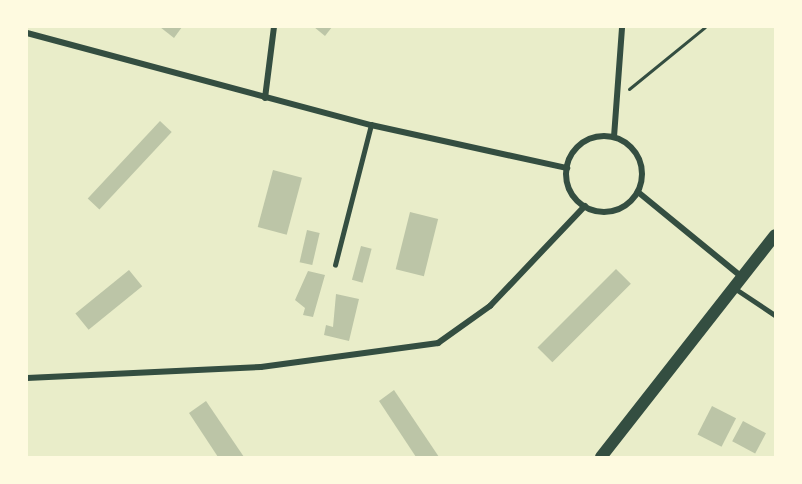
<!DOCTYPE html>
<html>
<head>
<meta charset="utf-8">
<style>
  body { margin:0 }
  #map { position:relative; width:802px; height:484px; overflow:hidden; background:#e9edc9; font-family:Montserrat,sans-serif }
  div>[style] { position:absolute }
  [style*='--x'] { left:calc(var(--x)*1px); top:calc(var(--y)*1px); width:calc(var(--w)*1px); rotate:calc(var(--a)*1deg) }
  .building>* { inset:0; background:#bcc5a7; transform-origin:0 0 }
  .path>* { height:3px; margin:-1.5px; padding:0 1.5px; transform-origin:1.5px; border-radius:1.5px; background:#344e41 }
  .service>* { height:4.5px; margin:-2.25px; padding:0 2.25px; transform-origin:2.25px; border-radius:2.25px; background:#344e41 }
  .minor>* { height:6px; margin:-3px; padding:0 3px; transform-origin:3px; border-radius:3px; background:#344e41 }
  .minor>.ring { margin:-3px; padding:0; box-sizing:content-box; background:none; border:6px solid #344e41; border-radius:50% }
  .secondary>* { height:12px; margin:-6px; padding:0 6px; transform-origin:6px; border-radius:6px; background:#344e41 }
  span { translate:-50% -50%; white-space:nowrap; text-align:center; line-height:1.15; -webkit-text-stroke:4.5px #fefae0; paint-order:stroke }
  .frame { position:absolute; inset:0; border:28px solid #fefae0; pointer-events:none }
</style>
</head>
<body>
<div id="map">
  <div class="building">
    <div style="clip-path:polygon(160px 27px,182px 27px,174px 38px)"></div>
    <div style="clip-path:polygon(314px 27px,332px 27px,325px 36px)"></div>
    <div style="left:160px;top:121px;width:16px;height:106px;rotate:43deg"></div>
    <div style="left:273px;top:170px;width:30px;height:59px;rotate:15deg"></div>
    <div style="left:410px;top:212px;width:29px;height:59px;rotate:14deg"></div>
    <div style="left:307px;top:230px;width:13px;height:33px;rotate:13deg"></div>
    <div style="left:361px;top:246px;width:11px;height:35px;rotate:15deg"></div>
    <div style="left:616px;top:269px;width:21px;height:111px;rotate:45deg"></div>
    <div style="left:129px;top:270px;width:21px;height:69px;rotate:51deg"></div>
    <div style="clip-path:polygon(308px 271px,325px 275px,313px 317px,303px 315px,305px 308px,295px 300px)"></div>
    <div style="clip-path:polygon(336px 294px,359px 299px,349px 341px,324px 335px,326px 325px,333px 327px)"></div>
    <div style="clip-path:polygon(394px 390px,439px 457px,416px 457px,379px 401px)"></div>
    <div style="clip-path:polygon(206px 401px,244px 457px,218px 457px,189px 413px)"></div>
    <div style="left:712px;top:406px;width:27px;height:32px;rotate:27deg"></div>
    <div style="left:743px;top:421px;width:26px;height:23px;rotate:28deg"></div>
  </div>
  <div class="path">
    <div style="--x:629;--y:89;--w:98;--a:-39.2"></div>
  </div>
  <div class="service">
    <div style="--x:335;--y:265;--w:145;--a:-75.6"></div>
    <div style="--x:736;--y:289;--w:47;--a:33.7"></div>
  </div>
  <div class="minor">
    <div style="--x:27;--y:33;--w:356;--a:15"></div>
    <div style="--x:371;--y:125;--w:201;--a:12.4"></div>
    <div style="--x:265;--y:98;--w:72;--a:-82.8"></div>
    <div class="ring" style="left:566px;top:136px;width:70px;height:70px"></div>
    <div style="--x:614;--y:137;--w:110;--a:-85.8"></div>
    <div style="--x:638;--y:192;--w:134;--a:39.3"></div>
    <div style="--x:27;--y:378;--w:234;--a:-2.7"></div>
    <div style="--x:261;--y:367;--w:179;--a:-7.7"></div>
    <div style="--x:438;--y:343;--w:64;--a:-35.4"></div>
    <div style="--x:490;--y:306;--w:138;--a:-46.5"></div>
  </div>
  <div class="secondary">
    <div style="--x:601;--y:457;--w:282;--a:-51.9"></div>
  </div>
  <div class="frame"></div>
</div>
</body>
</html>
